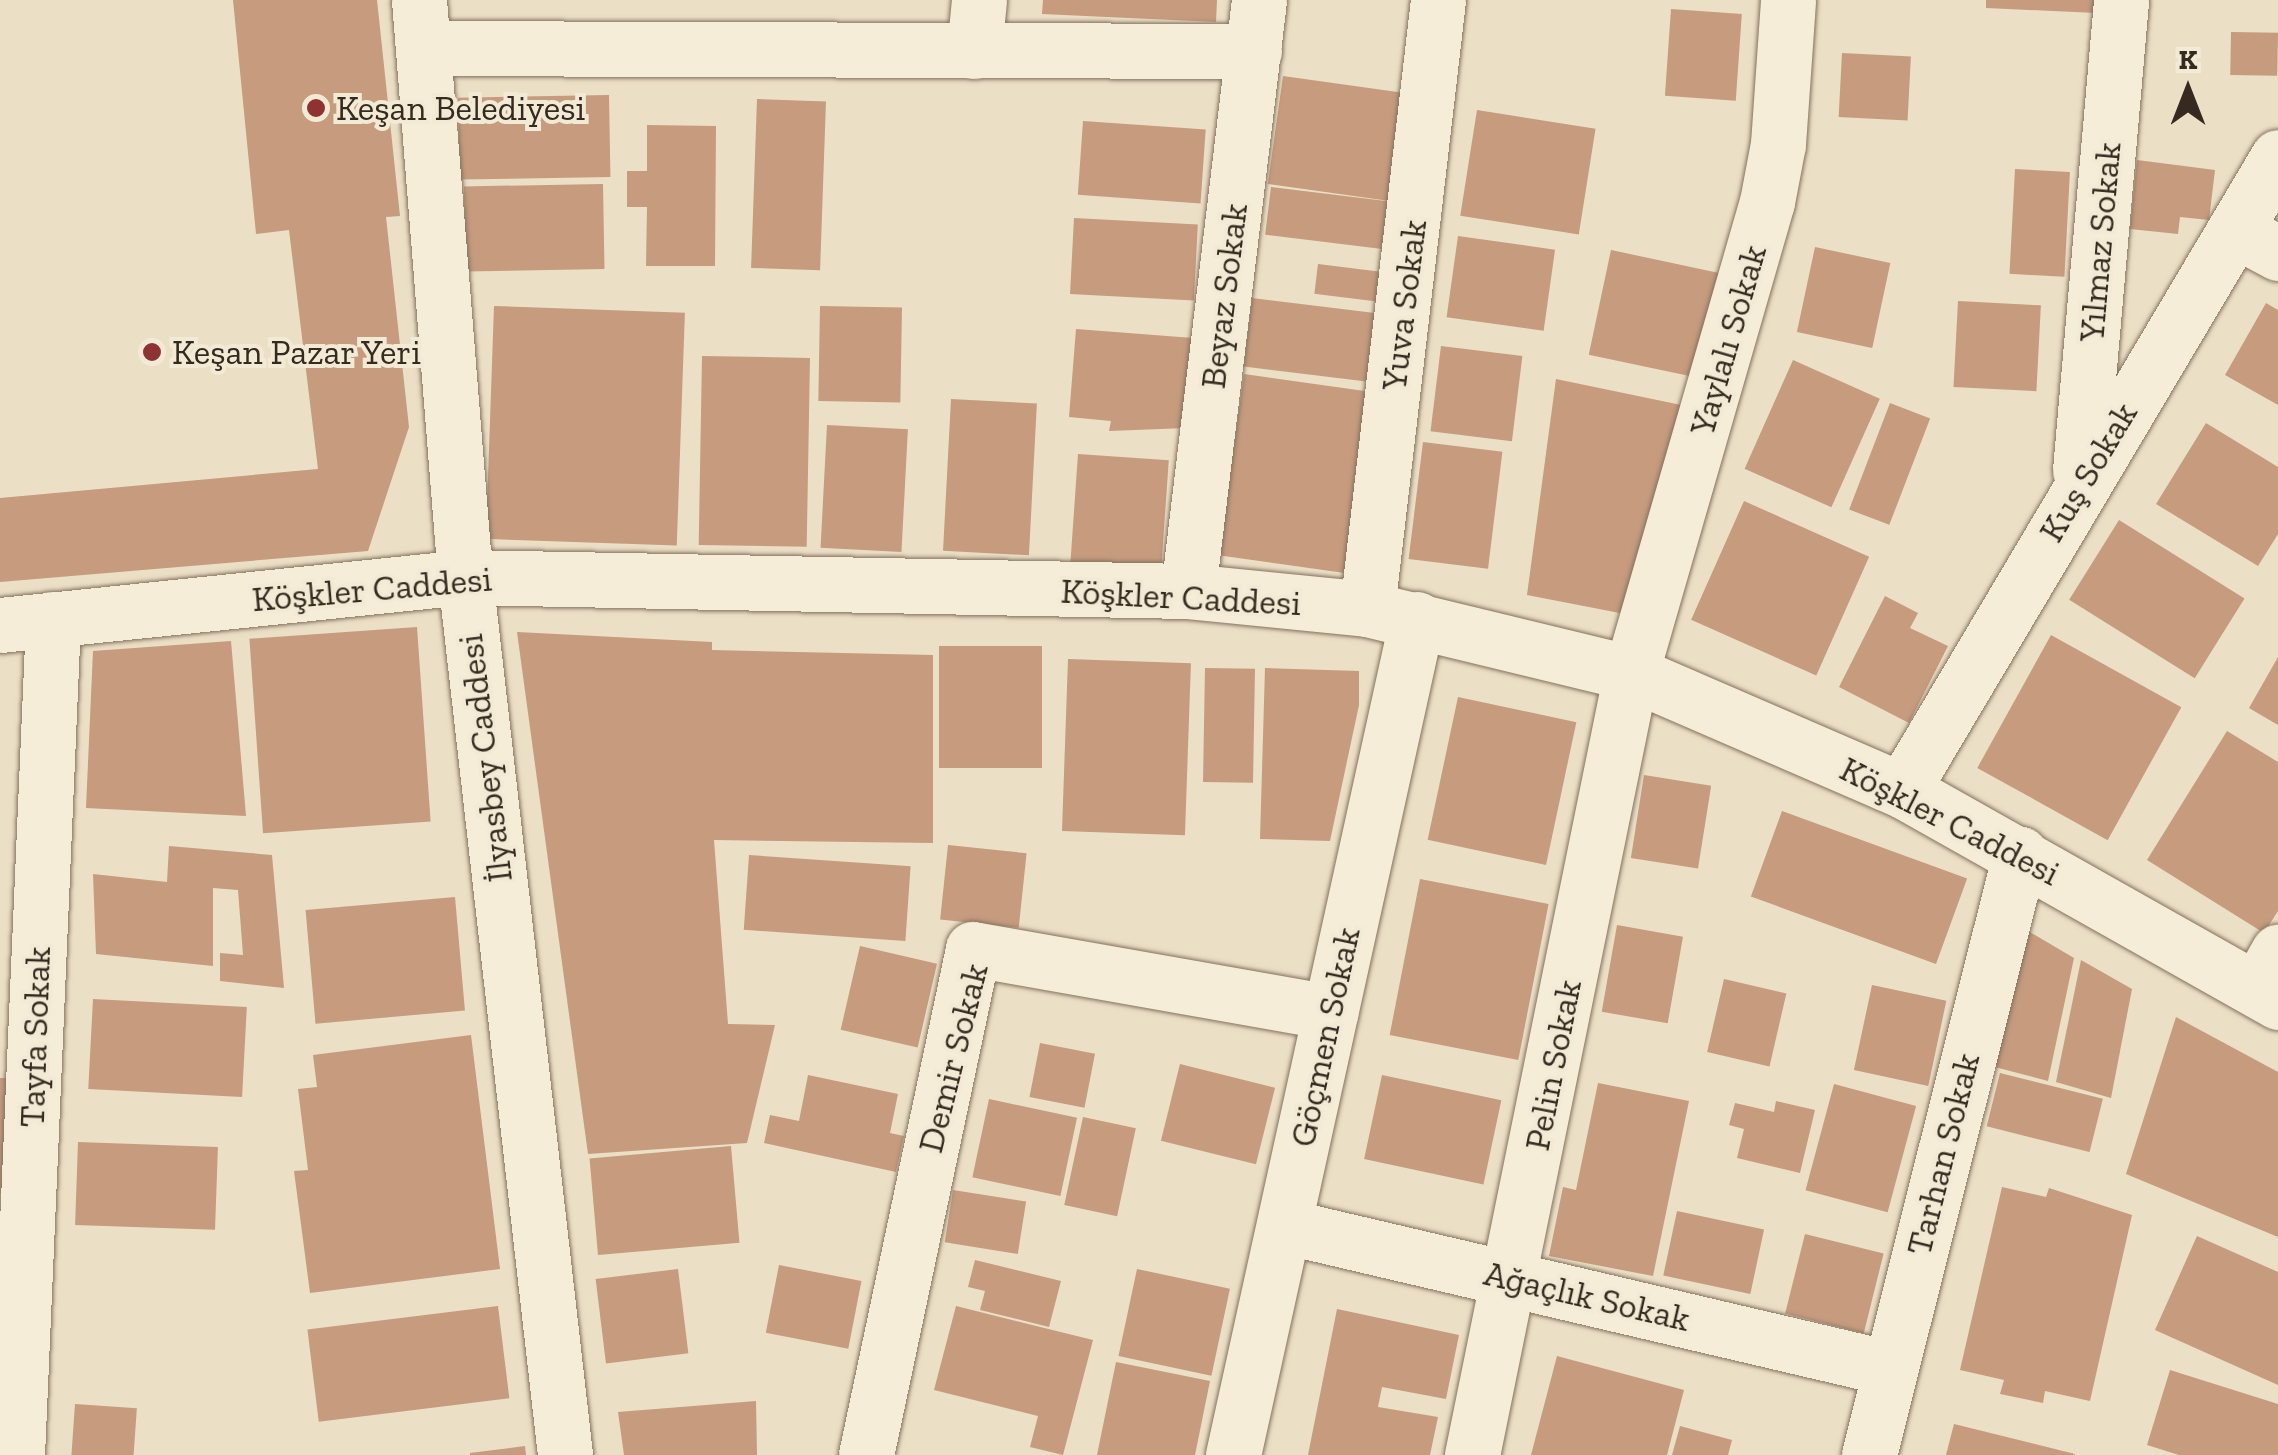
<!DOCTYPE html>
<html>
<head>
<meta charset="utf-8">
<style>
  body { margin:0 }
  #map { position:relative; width:2278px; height:1455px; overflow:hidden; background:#ebdfc6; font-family:"Zilla Slab",serif }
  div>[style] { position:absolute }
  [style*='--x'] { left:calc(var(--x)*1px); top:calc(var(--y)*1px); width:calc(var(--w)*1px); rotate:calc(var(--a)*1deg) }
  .building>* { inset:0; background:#c69b7e; transform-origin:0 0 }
  .roads { filter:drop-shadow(0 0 2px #84715d) drop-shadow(0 0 2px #84715d) }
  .minor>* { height:55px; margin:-27.5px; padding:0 27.5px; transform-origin:27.5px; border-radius:27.5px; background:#f6edd8 }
  .secondary>* { height:55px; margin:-27.5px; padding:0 27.5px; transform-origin:27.5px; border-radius:27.5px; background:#f6edd8 }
  .dots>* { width:28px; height:28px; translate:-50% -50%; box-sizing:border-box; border:5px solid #f3ead5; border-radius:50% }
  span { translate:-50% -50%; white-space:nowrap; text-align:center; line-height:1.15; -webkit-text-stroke:8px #f3ead5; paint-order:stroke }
  .poi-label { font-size:35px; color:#362a20 }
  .left { translate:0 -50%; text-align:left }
  .street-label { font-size:35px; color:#362a20 }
  .north { position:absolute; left:2138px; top:40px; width:100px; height:100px; -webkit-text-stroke:8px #f3ead5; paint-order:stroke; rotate:0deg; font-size:28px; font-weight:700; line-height:40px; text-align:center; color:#362a20 }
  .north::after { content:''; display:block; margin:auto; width:35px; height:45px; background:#362a20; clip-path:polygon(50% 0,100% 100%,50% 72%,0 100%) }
</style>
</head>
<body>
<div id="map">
  <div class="building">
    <div style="clip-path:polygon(233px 0,377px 0,400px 216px,386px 217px,409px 427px,368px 551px,0 582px,0 498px,318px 469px,289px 230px,256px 234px)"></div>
    <div style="clip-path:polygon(1043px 0,1217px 0,1216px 22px,1042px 14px)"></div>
    <div style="clip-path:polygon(1986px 0,2097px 0,2096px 13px,1986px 8px)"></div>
    <div style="left:1671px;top:9px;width:71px;height:87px;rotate:4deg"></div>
    <div style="left:2231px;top:32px;width:47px;height:43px;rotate:1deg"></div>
    <div style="left:1842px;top:53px;width:69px;height:64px;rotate:3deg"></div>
    <div style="left:1283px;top:76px;width:130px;height:109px;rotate:8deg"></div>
    <div style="left:609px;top:95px;width:82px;height:151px;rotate:89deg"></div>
    <div style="left:757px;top:99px;width:69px;height:169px;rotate:2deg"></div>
    <div style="left:1477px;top:110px;width:120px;height:107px;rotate:9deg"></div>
    <div style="left:1083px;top:121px;width:123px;height:74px;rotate:4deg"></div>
    <div style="clip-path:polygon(647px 125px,716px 126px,715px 266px,646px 266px,647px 207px,627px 207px,627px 171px,647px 171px)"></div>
    <div style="clip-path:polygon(2137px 160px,2215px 170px,2209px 220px,2180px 217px,2178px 234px,2130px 229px)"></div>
    <div style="left:2015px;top:169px;width:55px;height:105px;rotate:3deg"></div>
    <div style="left:603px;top:184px;width:85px;height:139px;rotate:89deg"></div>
    <div style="left:1271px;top:187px;width:124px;height:48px;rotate:7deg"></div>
    <div style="left:1074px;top:218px;width:124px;height:76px;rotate:3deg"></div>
    <div style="left:1458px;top:236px;width:98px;height:82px;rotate:8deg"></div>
    <div style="left:1815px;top:247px;width:77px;height:87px;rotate:12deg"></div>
    <div style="left:1611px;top:250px;width:114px;height:107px;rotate:12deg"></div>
    <div style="left:1318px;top:264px;width:65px;height:30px;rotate:7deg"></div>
    <div style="left:1252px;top:298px;width:134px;height:69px;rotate:7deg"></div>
    <div style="left:1958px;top:301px;width:83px;height:86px;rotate:3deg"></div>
    <div style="clip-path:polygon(2266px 303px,2278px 310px,2278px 405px,2225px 375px)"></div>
    <div style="left:494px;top:306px;width:191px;height:233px;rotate:2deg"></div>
    <div style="left:820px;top:306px;width:82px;height:95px;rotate:1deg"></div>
    <div style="clip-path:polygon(1076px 329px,1193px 338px,1186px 428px,1109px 431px,1111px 421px,1069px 417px)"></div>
    <div style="left:1441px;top:346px;width:82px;height:86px;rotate:7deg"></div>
    <div style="left:702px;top:356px;width:108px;height:189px;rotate:1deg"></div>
    <div style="left:1793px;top:360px;width:95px;height:119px;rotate:24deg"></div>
    <div style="left:1244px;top:374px;width:129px;height:183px;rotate:8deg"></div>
    <div style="clip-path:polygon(1556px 379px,1686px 406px,1630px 615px,1527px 595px)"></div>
    <div style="left:951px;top:399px;width:86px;height:152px;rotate:3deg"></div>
    <div style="left:1890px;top:403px;width:43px;height:114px;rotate:21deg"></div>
    <div style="clip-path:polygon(2206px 423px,2278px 467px,2278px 534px,2258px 566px,2156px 504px)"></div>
    <div style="left:827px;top:425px;width:81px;height:123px;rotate:3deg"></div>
    <div style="left:1423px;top:442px;width:80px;height:118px;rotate:7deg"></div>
    <div style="left:1078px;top:454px;width:91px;height:110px;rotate:4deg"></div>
    <div style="left:1744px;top:501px;width:137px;height:130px;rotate:24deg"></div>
    <div style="left:2119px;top:520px;width:148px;height:94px;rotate:32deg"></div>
    <div style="clip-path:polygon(1885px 596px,1918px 613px,1910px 628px,1948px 646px,1909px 723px,1839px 687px)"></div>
    <div style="left:417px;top:627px;width:195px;height:168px;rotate:86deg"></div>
    <div style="clip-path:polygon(517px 632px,712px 642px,712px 650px,933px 655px,933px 843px,714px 840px,728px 1024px,775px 1025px,747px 1143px,588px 1154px)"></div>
    <div style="left:2051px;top:635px;width:149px;height:152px;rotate:29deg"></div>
    <div style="clip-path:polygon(231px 641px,246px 816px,86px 808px,93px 651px)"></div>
    <div style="left:939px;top:646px;width:103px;height:122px"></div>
    <div style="clip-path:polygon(2278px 657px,2278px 725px,2249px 708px)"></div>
    <div style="left:1068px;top:659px;width:123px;height:172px;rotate:2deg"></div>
    <div style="left:1205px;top:668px;width:50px;height:114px;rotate:1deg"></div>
    <div style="clip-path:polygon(1265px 668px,1359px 671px,1359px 705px,1330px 841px,1260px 839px)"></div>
    <div style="left:1458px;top:697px;width:121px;height:146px;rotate:12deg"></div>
    <div style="clip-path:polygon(2227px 731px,2278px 762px,2278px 911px,2264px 933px,2147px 860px)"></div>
    <div style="left:1644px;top:775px;width:68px;height:84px;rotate:9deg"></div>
    <div style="left:1782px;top:811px;width:197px;height:91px;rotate:20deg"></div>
    <div style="left:948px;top:845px;width:79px;height:75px;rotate:6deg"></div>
    <div style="clip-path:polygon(169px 846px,272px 855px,284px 988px,220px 981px,220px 953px,243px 955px,238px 890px,213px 888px,213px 966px,96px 954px,93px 874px,167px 882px)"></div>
    <div style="left:749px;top:855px;width:162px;height:75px;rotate:4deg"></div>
    <div style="left:1420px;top:879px;width:131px;height:159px;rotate:11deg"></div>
    <div style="left:455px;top:897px;width:114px;height:150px;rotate:85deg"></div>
    <div style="left:1617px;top:925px;width:67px;height:88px;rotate:10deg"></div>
    <div style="clip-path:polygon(2023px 928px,2074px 958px,2048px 1081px,1991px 1066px)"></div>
    <div style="left:860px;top:946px;width:79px;height:86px;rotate:13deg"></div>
    <div style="clip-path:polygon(2081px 960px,2132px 989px,2111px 1098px,2056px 1082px)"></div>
    <div style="left:1724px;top:979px;width:64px;height:75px;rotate:13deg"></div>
    <div style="left:1872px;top:985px;width:76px;height:87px;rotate:12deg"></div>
    <div style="left:93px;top:999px;width:154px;height:90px;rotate:3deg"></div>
    <div style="clip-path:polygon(2176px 1017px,2278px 1072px,2278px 1237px,2126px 1174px)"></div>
    <div style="clip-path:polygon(471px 1035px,500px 1269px,310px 1293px,294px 1171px,308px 1170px,298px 1089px,317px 1087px,313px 1055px)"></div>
    <div style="left:1040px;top:1043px;width:56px;height:55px;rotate:11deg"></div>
    <div style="left:1180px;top:1064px;width:98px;height:79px;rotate:14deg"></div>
    <div style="left:2000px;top:1073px;width:106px;height:55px;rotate:14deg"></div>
    <div style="clip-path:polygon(808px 1075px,898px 1094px,890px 1133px,904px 1136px,896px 1172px,764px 1143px,770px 1115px,799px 1121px)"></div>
    <div style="left:1382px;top:1075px;width:122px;height:86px;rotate:12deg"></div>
    <div style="clip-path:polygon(0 1078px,10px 1078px,3px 1193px,0 1193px)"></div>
    <div style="clip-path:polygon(1598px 1083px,1689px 1101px,1653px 1276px,1549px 1256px,1563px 1187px,1576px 1190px)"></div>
    <div style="left:1834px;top:1084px;width:85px;height:110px;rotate:15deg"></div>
    <div style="left:989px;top:1099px;width:90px;height:80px;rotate:12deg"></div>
    <div style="clip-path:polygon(1776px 1101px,1815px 1110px,1800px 1173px,1737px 1158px,1744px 1129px,1729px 1125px,1735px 1103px,1774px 1112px)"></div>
    <div style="left:1083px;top:1117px;width:54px;height:90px;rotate:12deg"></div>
    <div style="left:78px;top:1142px;width:140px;height:83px;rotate:2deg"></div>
    <div style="left:731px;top:1146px;width:97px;height:142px;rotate:85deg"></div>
    <div style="clip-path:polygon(2002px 1187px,2046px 1197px,2049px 1188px,2132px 1215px,2090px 1401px,2045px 1391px,2043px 1403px,2000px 1394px,2004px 1380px,1960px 1370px)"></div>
    <div style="left:953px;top:1190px;width:74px;height:53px;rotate:9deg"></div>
    <div style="left:1677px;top:1211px;width:89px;height:66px;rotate:12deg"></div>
    <div style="left:1805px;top:1234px;width:81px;height:82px;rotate:14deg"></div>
    <div style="clip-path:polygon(2197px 1236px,2278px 1272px,2278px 1385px,2155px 1330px)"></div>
    <div style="clip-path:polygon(975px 1260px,1061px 1281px,1049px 1327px,980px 1310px,985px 1291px,968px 1287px)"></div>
    <div style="left:779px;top:1265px;width:84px;height:69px;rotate:11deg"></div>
    <div style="left:678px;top:1269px;width:85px;height:83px;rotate:83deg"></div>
    <div style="left:1137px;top:1269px;width:95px;height:89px;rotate:12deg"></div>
    <div style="left:498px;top:1306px;width:93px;height:192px;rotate:83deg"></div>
    <div style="clip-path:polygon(956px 1306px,1093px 1340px,1063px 1455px,1030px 1447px,1038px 1416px,934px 1390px)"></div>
    <div style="clip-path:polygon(1337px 1309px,1459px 1335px,1446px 1399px,1382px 1387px,1378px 1407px,1438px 1417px,1430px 1455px,1308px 1455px)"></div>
    <div style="clip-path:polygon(1557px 1356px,1684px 1390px,1667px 1455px,1531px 1455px)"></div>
    <div style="clip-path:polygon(1116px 1362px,1210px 1381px,1195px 1455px,1097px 1455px)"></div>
    <div style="clip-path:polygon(2170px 1370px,2278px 1404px,2278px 1455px,2179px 1455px,2147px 1445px)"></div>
    <div style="clip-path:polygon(756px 1401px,757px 1455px,624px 1455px,618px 1412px)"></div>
    <div style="left:75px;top:1404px;width:62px;height:51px;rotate:4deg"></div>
    <div style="clip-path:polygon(1954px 1424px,2075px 1454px,2075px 1455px,1946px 1455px)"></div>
    <div style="clip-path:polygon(1680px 1426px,1732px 1440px,1728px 1455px,1672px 1455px)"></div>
    <div style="clip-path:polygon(525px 1446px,526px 1455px,470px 1455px,470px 1453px)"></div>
  </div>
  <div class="roads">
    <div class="minor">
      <div style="--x:425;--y:48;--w:829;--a:0.21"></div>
      <div style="--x:974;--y:51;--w:51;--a:-84.4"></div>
      <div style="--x:2235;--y:230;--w:49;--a:28.1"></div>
      <div style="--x:2080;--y:470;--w:472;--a:-85"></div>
      <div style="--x:1188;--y:591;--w:595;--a:-83.15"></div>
      <div style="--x:1367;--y:609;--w:613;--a:-83.35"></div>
      <div style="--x:1902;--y:790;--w:736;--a:-59.29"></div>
      <div style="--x:2257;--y:989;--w:43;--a:-60.4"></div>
      <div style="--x:1284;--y:1226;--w:621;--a:13.21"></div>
      <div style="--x:17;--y:1455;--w:837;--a:-87.53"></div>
      <div style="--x:866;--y:1455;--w:517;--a:-78.06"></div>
      <div style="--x:973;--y:949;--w:363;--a:10"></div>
      <div style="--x:1233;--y:1455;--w:856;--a:-77.59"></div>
      <div style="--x:1472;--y:1455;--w:798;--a:-78.51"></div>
      <div style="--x:1631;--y:673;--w:490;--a:-73.9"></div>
      <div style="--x:1767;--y:202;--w:59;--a:-79.3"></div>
      <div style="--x:1778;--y:144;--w:144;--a:-86"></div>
      <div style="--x:1869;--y:1455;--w:620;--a:-75.9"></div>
    </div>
    <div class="secondary">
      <div style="--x:419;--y:0;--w:579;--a:85.44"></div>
      <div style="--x:465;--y:577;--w:884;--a:83.5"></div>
      <div style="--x:0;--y:625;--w:467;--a:-5.9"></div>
      <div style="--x:465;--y:577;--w:723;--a:1.11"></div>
      <div style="--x:1188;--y:591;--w:180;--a:5.7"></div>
      <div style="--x:1367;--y:609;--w:272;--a:13.6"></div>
      <div style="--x:1631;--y:673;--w:295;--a:23.4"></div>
      <div style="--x:1902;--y:790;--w:432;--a:29.4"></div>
    </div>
  </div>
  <div class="dots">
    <div style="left:316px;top:108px;background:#8f3234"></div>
    <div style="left:152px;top:352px;background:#8f3234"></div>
  </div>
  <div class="poi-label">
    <span class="left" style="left:336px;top:108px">Keşan Belediyesi</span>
    <span class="left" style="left:172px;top:352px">Keşan Pazar Yeri</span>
  </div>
  <div class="street-label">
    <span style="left:2100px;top:242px;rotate:-85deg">Yılmaz Sokak</span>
    <span style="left:1224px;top:296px;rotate:-83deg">Beyaz Sokak</span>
    <span style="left:1404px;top:305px;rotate:-83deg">Yuva Sokak</span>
    <span style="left:1728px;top:340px;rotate:-74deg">Yaylalı Sokak</span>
    <span style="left:2088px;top:472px;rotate:-59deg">Kuş Sokak</span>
    <span style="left:372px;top:589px;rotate:-5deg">Köşkler Caddesi</span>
    <span style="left:1181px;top:597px;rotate:3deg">Köşkler Caddesi</span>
    <span style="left:485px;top:758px;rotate:-97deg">İlyasbey Caddesi</span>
    <span style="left:1950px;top:821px;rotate:27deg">Köşkler Caddesi</span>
    <span style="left:35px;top:1037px;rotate:-88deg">Tayfa Sokak</span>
    <span style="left:1325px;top:1037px;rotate:-78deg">Göçmen Sokak</span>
    <span style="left:953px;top:1058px;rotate:-76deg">Demir Sokak</span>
    <span style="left:1553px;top:1065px;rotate:-79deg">Pelin Sokak</span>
    <span style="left:1943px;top:1154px;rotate:-76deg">Tarhan Sokak</span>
    <span style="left:1587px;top:1296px;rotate:13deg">Ağaçlık Sokak</span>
  </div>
  <div class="north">K</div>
</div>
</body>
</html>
